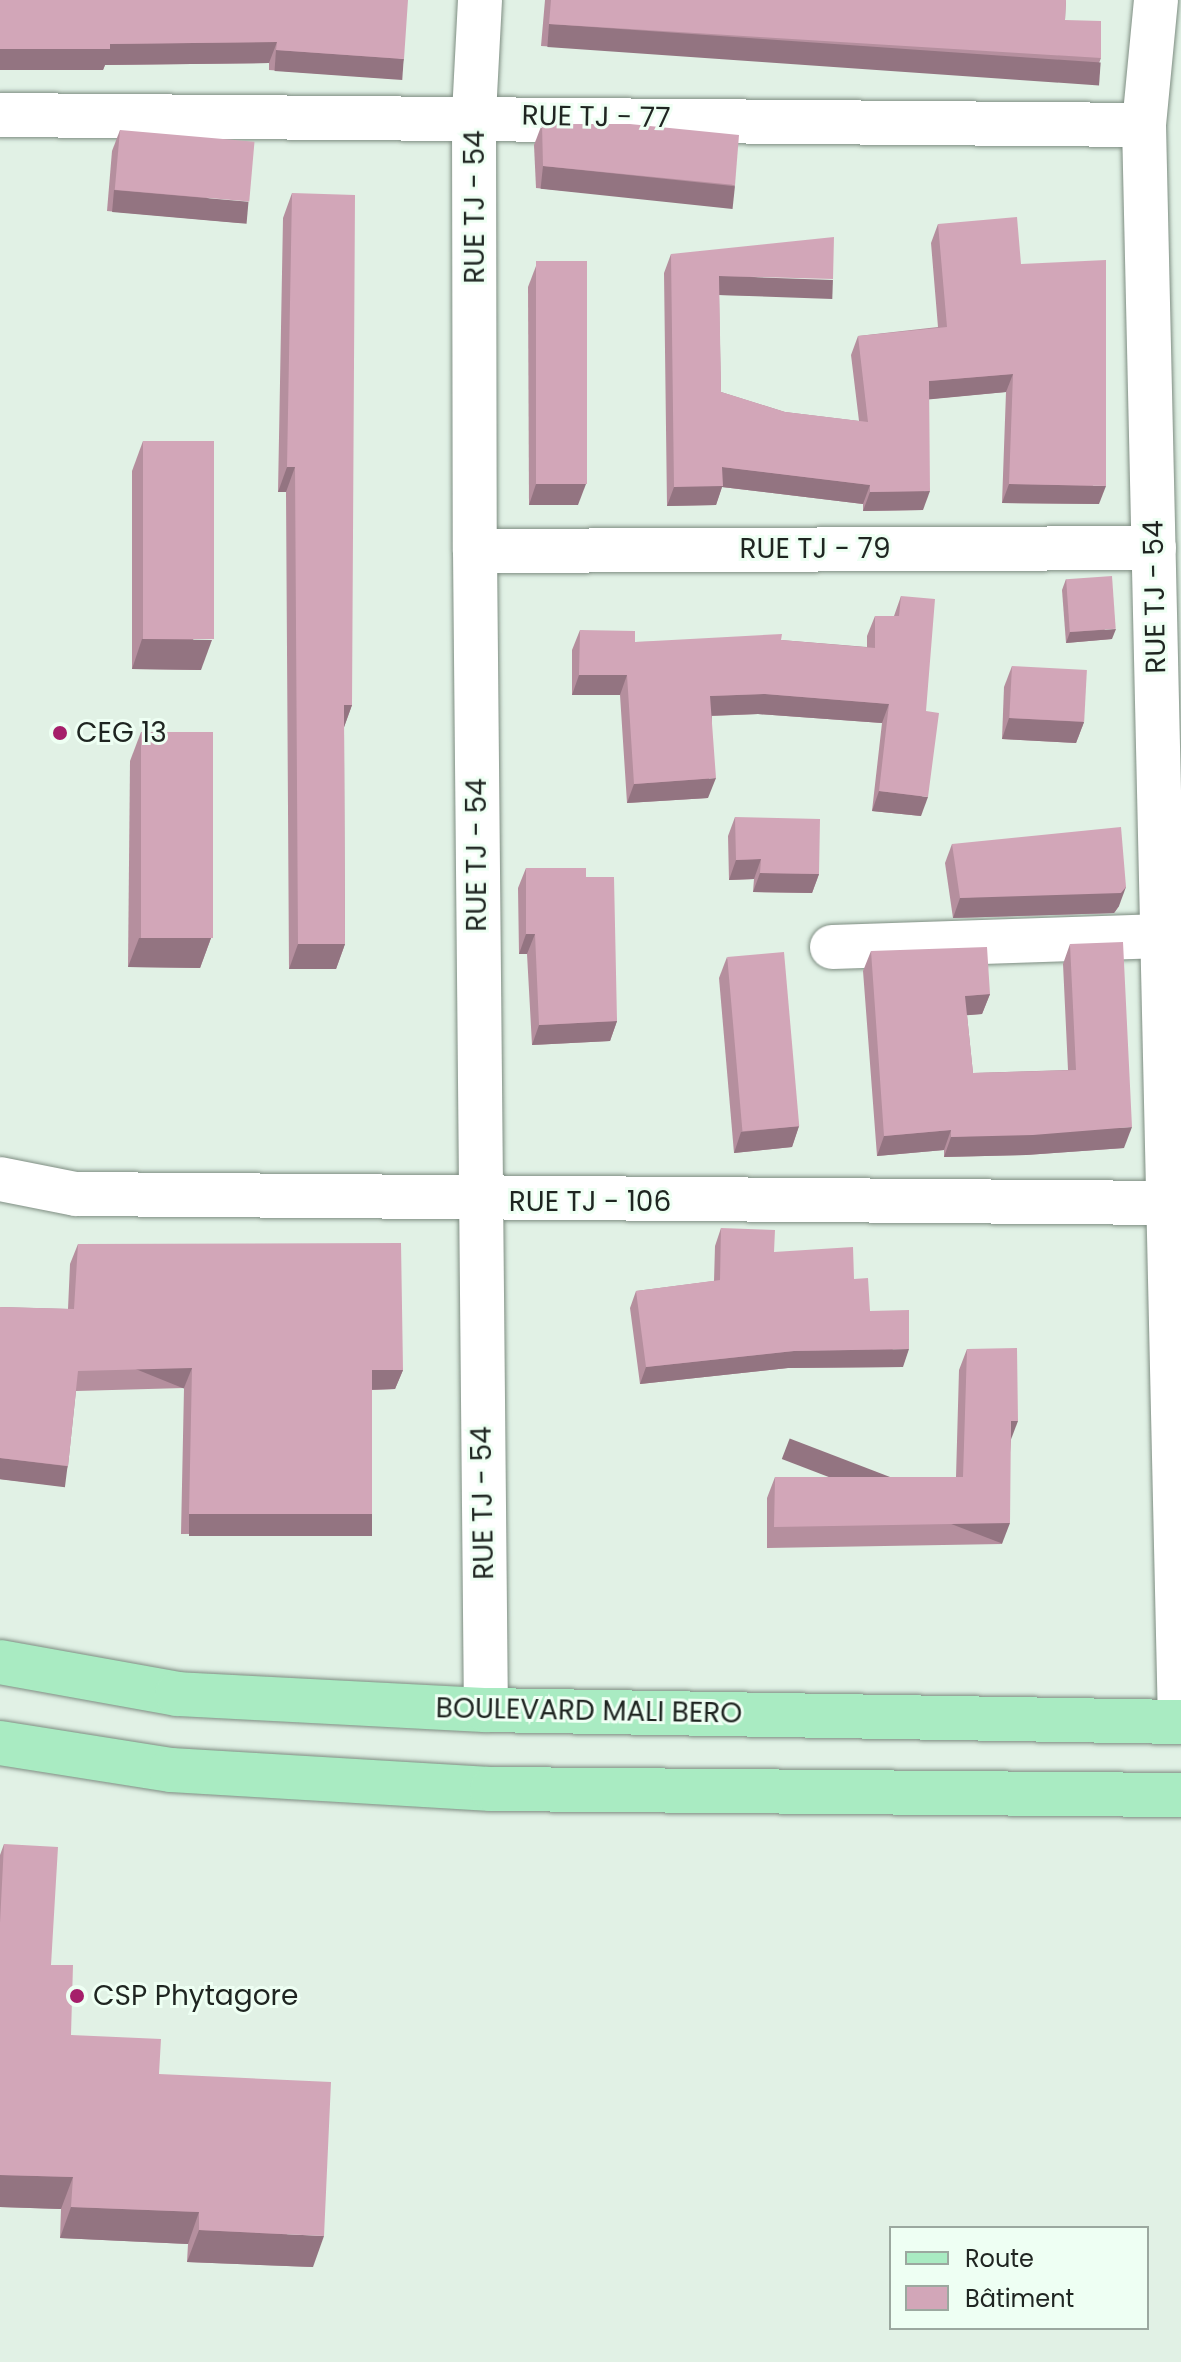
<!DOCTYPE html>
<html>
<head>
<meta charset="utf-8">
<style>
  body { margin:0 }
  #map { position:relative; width:1181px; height:2362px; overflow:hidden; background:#e1f1e5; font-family:Poppins,sans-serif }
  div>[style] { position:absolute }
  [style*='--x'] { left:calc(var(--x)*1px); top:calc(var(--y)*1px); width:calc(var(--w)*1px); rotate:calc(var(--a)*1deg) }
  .roads { filter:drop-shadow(0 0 2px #7e8d82) drop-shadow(0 0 2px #7e8d82) }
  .street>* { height:44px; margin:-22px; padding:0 22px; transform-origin:22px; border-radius:22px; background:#fff }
  .primary>* { height:44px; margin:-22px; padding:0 22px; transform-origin:22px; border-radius:22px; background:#a9ebc2 }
  .wall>* { inset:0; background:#b58f9e }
  .shaded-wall>* { inset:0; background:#937481; transform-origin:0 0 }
  .building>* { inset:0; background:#d2a6b8; transform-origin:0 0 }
  .dots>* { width:22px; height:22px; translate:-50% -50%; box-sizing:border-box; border:4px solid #eefff3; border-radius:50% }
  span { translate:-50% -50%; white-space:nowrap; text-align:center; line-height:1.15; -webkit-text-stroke:6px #eefff3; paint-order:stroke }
  .street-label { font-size:28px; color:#1f2521 }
  .poi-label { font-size:28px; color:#1f2521 }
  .left { translate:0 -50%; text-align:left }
  .legend { position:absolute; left:889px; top:2226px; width:260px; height:104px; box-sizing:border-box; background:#eefff3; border:2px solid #9ba89f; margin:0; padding:10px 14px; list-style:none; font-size:24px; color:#1f2521 }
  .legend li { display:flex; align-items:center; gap:16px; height:40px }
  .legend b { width:40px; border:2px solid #9ba89f }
</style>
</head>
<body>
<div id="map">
  <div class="roads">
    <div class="street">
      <div style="--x:480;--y:0;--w:115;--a:93"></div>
      <div style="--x:474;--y:115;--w:436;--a:89.9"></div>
      <div style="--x:475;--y:551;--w:1159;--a:89.46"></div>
      <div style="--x:1156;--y:0;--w:126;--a:95.5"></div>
      <div style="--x:1144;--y:125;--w:1597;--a:88.71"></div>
      <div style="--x:0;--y:115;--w:1144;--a:0.5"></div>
      <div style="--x:475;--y:551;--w:679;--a:-0.25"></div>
      <div style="--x:832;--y:947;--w:331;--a:-1.9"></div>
      <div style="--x:0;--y:1179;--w:77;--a:11.2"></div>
      <div style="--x:76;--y:1194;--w:1105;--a:0.47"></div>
    </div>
    <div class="primary">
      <div style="--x:0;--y:1662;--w:180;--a:10.2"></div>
      <div style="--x:177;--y:1694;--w:309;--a:3"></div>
      <div style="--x:486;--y:1710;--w:695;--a:0.99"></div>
      <div style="--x:0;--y:1743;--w:173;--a:9"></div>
      <div style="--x:171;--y:1770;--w:322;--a:3.4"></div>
      <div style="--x:492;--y:1789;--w:689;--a:0.5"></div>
    </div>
  </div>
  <div class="wall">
    <div style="clip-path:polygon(0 0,404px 59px,397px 79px,269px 70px,269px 63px,105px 65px,103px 70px)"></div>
    <div style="clip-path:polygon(545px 0,1066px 0,1065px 20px,1101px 58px,1093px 79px,541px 46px)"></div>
    <div style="clip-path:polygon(542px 124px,735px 185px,727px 206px,536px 188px,534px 145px)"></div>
    <div style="clip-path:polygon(120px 130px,240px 223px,107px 211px,112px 151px)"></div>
    <div style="clip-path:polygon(292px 193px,352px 705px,344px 727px,345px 944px,336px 969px,289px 969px,286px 492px,278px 492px,283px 218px)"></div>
    <div style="clip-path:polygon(938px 224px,1021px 264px,1099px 504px,1002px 503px,1006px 392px,929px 399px,923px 510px,863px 511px,863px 504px,722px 487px,716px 505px,667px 506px,664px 273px,671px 254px,826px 297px,719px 295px,721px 392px,785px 412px,859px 421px,851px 355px,858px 336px,938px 327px,931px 243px)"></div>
    <div style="clip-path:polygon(536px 266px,578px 505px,529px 505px,528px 287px)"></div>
    <div style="clip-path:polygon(143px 441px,201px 670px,132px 669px,132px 471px)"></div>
    <div style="clip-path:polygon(1066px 579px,1112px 639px,1066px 643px,1062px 590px)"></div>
    <div style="clip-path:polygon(901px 596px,926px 711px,921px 816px,872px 811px,882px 723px,758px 714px,712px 716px,708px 798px,627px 803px,620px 695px,572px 695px,572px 650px,580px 630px,635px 642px,781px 640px,867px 647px,867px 636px,875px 616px,894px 616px)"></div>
    <div style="clip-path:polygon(1012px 666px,1084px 722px,1076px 743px,1002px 739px,1004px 687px)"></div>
    <div style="clip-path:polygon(141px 732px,211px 938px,200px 968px,128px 967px,130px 761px)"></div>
    <div style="clip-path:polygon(735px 817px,819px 874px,812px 893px,753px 892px,754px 879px,729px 880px,728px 836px)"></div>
    <div style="clip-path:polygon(952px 844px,1119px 906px,1114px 913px,953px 918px,945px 863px)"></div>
    <div style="clip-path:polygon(526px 868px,586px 877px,617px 1021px,610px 1041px,532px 1045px,527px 954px,519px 954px,518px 888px)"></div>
    <div style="clip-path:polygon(1070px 944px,1124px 1148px,1026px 1155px,944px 1157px,944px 1150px,877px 1156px,863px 971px,871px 951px,990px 994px,982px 1014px,967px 1015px,973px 1073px,1068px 1070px,1063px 964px)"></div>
    <div style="clip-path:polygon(727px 957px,799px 1126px,792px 1147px,734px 1153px,719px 978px)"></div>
    <div style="clip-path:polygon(721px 1228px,774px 1252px,854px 1279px,870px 1311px,903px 1367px,788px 1368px,640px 1384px,630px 1308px,636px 1291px,714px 1281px,715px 1246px)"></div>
    <div style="clip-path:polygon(78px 1244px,403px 1370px,395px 1389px,372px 1390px,364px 1533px,181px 1534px,184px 1388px,76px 1391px,68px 1466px,61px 1486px,0 1479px,0 1307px,68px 1309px,70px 1264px)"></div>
    <div style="clip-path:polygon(967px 1349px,1011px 1441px,1002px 1544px,767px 1548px,767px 1498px,775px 1477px,956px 1477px,959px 1370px)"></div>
    <div style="clip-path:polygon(4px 1844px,51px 1965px,71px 2035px,159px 2074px,313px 2267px,187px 2262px,188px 2244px,60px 2238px,61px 2209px,0 2207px,0 1855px)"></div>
  </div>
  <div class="shaded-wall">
    <div style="left:549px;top:24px;width:553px;height:23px;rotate:4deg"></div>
    <div style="clip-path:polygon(277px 42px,269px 63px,105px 65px,103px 70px,0 70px,0 49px,110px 44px)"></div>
    <div style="left:276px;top:50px;width:128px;height:21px;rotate:4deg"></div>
    <div style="left:543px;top:166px;width:193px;height:23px;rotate:6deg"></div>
    <div style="left:114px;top:190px;width:135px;height:22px;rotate:5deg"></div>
    <div style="left:719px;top:276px;width:114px;height:19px;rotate:2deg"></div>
    <div style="clip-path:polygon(1013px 374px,1006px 392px,923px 400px,929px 381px)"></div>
    <div style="clip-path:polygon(287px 467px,295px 467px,286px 492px,278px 492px)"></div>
    <div style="clip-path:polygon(722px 467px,870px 485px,863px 504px,722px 487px,716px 505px,667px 506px,674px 487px)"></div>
    <div style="clip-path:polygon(536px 484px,586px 484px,578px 505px,529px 505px)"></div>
    <div style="clip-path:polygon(1009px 484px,1106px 486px,1099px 504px,1002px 503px)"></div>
    <div style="clip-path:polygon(930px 491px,923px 510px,863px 511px,870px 492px)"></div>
    <div style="clip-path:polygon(1116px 629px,1112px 639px,1066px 643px,1070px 632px)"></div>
    <div style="clip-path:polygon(142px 639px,212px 640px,201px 670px,132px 669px)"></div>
    <div style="clip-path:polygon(579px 675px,627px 675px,620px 695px,572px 695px)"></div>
    <div style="clip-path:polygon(765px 694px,889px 704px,882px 723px,758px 714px,703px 716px,710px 696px)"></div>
    <div style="clip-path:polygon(344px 705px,352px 705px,343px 730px)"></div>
    <div style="clip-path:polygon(1009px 718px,1084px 722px,1076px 743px,1002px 739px)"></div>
    <div style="clip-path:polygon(716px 778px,708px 798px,627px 803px,634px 784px)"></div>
    <div style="clip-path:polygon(879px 791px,928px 797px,921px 816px,872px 811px)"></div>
    <div style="clip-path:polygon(761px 859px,754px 879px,729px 880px,736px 860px)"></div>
    <div style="clip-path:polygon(760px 873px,819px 874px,812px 893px,753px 892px)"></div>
    <div style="clip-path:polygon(1126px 887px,1119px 906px,1114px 913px,953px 918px,960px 898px)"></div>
    <div style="clip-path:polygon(526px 934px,535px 934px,527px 954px,519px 954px)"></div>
    <div style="clip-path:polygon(139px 938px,211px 938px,200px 968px,128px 967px)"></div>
    <div style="clip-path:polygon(298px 944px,345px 944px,336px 969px,289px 969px)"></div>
    <div style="clip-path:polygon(990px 994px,982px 1014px,958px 1016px,965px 996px)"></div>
    <div style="clip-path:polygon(617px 1021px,610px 1041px,532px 1045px,539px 1025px)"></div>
    <div style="clip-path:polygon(799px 1126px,792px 1147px,734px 1153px,741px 1132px)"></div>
    <div style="clip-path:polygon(1132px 1127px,1124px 1148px,1026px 1155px,944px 1157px,951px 1137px)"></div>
    <div style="clip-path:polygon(951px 1130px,944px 1150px,877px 1156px,884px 1136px)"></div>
    <div style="clip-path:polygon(909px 1349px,903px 1367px,788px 1368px,640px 1384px,646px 1367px,794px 1351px)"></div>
    <div style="left:192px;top:1368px;width:22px;height:114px;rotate:112deg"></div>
    <div style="clip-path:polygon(372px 1370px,403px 1370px,395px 1389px,365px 1390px)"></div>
    <div style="clip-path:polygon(1011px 1421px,1018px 1421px,1010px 1442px)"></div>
    <div style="left:0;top:1458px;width:68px;height:21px;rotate:7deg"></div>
    <div style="left:189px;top:1514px;width:183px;height:22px"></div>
    <div style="left:1010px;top:1523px;width:22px;height:236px;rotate:111deg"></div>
    <div style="clip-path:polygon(0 2175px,73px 2177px,61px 2209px,0 2207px)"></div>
    <div style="clip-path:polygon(71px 2207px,199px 2212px,188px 2244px,60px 2238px)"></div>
    <div style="clip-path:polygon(199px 2230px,324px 2236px,313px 2267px,187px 2262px)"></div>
  </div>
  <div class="building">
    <div style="clip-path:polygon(0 0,408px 0,404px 59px,276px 50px,277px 42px,110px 44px,110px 49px,0 49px)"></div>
    <div style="clip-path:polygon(551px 0,1066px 0,1065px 20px,1101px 21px,1101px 58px,549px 24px)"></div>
    <div style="clip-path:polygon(542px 124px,630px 124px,739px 135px,735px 185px,543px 166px)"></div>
    <div style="left:120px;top:130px;width:135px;height:60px;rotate:5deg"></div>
    <div style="clip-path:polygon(292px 193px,355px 195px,352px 705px,344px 705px,345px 944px,298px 944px,295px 467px,287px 467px)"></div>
    <div style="clip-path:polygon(1017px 217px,1021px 264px,1106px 260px,1106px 486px,1009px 484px,1013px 374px,929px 381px,930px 491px,870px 492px,870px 485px,722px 467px,723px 486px,674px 487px,671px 254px,834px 237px,833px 279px,719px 276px,721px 392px,785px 412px,868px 422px,858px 336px,947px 327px,938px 224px)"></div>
    <div style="left:587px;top:261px;width:223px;height:51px;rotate:90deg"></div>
    <div style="left:143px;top:441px;width:71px;height:198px"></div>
    <div style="left:1112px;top:576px;width:53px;height:46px;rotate:86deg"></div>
    <div style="clip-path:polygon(901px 596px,935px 599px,926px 711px,939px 713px,928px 797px,879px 791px,889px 704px,765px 694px,710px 696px,716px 778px,634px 784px,627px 675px,579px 675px,580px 630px,635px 631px,635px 642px,782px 634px,781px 640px,875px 648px,875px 616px,899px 616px)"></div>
    <div style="left:1012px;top:666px;width:75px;height:52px;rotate:3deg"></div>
    <div style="left:141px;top:732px;width:72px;height:206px"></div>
    <div style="clip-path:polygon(735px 817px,820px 819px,819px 874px,760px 873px,761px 859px,736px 860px)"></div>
    <div style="clip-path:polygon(1121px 827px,1126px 887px,1121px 893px,960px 898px,952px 844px)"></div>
    <div style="clip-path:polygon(526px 868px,586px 868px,586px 877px,614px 877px,617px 1021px,539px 1025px,535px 934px,526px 934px)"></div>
    <div style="clip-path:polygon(1123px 942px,1132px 1127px,1033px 1135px,951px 1137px,951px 1130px,884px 1136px,871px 951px,987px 947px,990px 994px,965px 996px,973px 1073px,1076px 1070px,1070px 944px)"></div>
    <div style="left:784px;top:952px;width:175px;height:57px;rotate:85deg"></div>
    <div style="clip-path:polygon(721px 1228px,775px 1230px,774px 1252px,853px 1247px,854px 1279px,868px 1278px,870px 1311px,909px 1310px,909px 1349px,794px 1351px,646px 1367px,636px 1291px,720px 1280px)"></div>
    <div style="clip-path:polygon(401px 1243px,403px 1370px,372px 1370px,372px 1514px,189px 1514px,192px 1368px,78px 1371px,68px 1466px,0 1458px,0 1307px,74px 1309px,78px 1244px)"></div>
    <div style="clip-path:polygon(1017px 1348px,1018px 1421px,1011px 1421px,1010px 1523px,774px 1527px,775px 1477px,963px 1477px,967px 1349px)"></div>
    <div style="clip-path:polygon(4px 1844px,58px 1847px,51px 1965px,73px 1965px,71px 2035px,161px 2039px,159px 2074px,331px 2082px,324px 2236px,199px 2230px,199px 2212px,71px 2207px,73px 2177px,0 2175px,0 1923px)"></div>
  </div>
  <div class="dots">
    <div style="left:60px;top:733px;background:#a51f6a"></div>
    <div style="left:77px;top:1996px;background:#a51f6a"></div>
  </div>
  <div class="street-label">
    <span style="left:596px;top:117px;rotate:1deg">RUE TJ - 77</span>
    <span style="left:475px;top:207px;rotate:-90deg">RUE TJ - 54</span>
    <span style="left:815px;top:549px">RUE TJ - 79</span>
    <span style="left:1155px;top:597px;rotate:-91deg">RUE TJ - 54</span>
    <span style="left:477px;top:855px;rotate:-90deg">RUE TJ - 54</span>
    <span style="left:590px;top:1202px">RUE TJ - 106</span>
    <span style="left:483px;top:1503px;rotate:-91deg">RUE TJ - 54</span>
    <span style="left:589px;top:1711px;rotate:1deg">BOULEVARD MALI BERO</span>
  </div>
  <div class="poi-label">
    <span class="left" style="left:76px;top:733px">CEG 13</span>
    <span class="left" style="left:93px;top:1996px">CSP Phytagore</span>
  </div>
  <ul class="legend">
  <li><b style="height:10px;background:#a9ebc2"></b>Route</li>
  <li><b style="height:22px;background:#d2a6b8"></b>Bâtiment</li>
  </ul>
</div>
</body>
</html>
